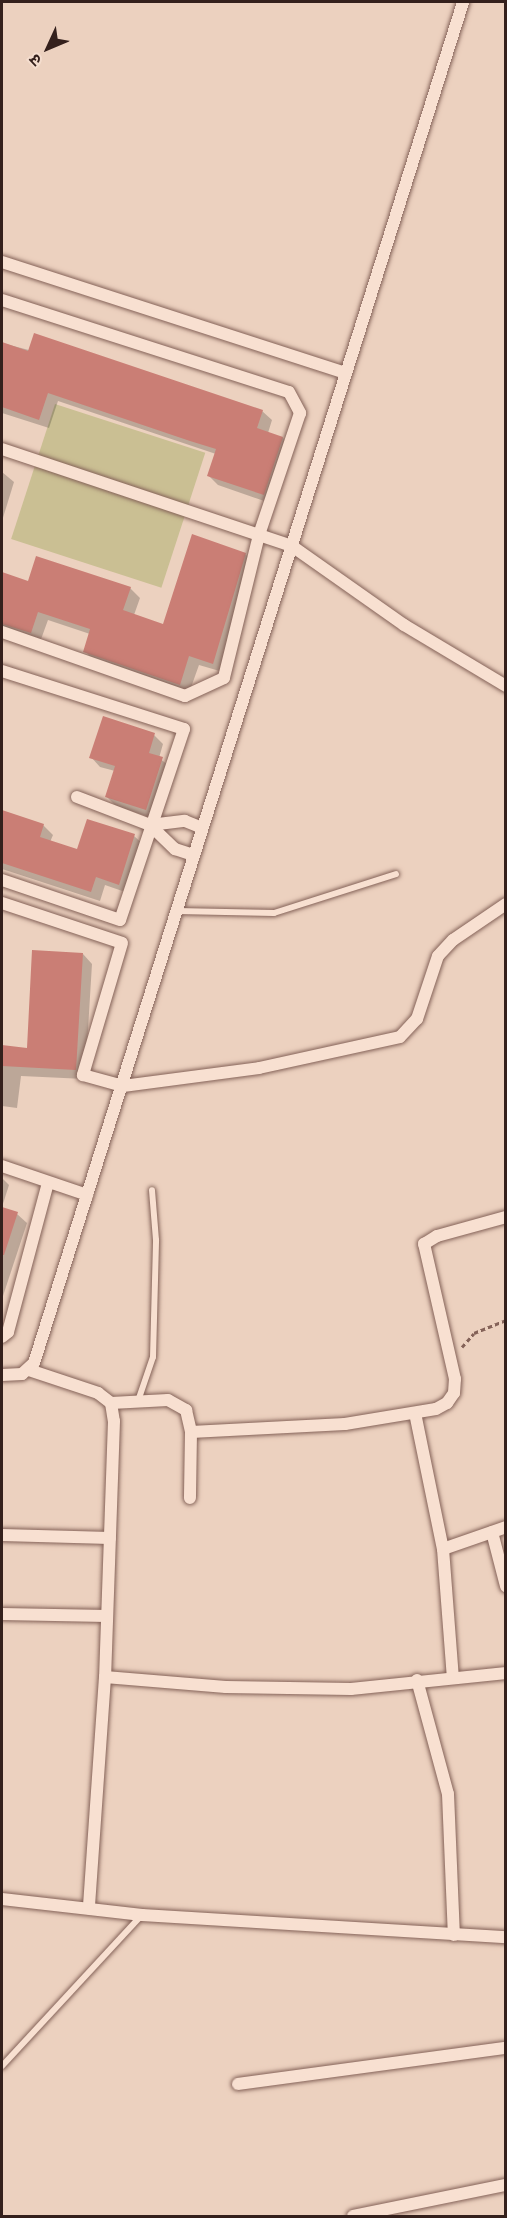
<!DOCTYPE html>
<html>
<head>
<meta charset="utf-8">
<style>
  body { margin:0 }
  #map { position:relative; width:507px; height:2218px; overflow:hidden; background:#ecd1bf; font-family:"Source Serif 4","Noto Sans Devanagari",serif }
  div>[style] { position:absolute }
  [style*='--x'] { left:calc(var(--x)*1px); top:calc(var(--y)*1px); width:calc(var(--w)*1px); rotate:calc(var(--a)*1deg) }
  .green>* { inset:0; background:#cabf93; transform-origin:0 0 }
  .shadow>* { inset:0; background:#0003 }
  .building>* { inset:0; background:#ca7e75 }
  .path>* { height:3px; margin-top:-1.5px; transform-origin:0; background:repeating-linear-gradient(90deg,#846258 0 4.5px,transparent 0 7.5px) }
  .roads { filter:drop-shadow(0 0 2px #846258) drop-shadow(0 0 2px #846258) }
  .lane>* { height:6px; margin:-3px; padding:0 3px; transform-origin:3px; border-radius:3px; background:#f8e0d1 }
  .street>* { height:12px; margin:-6px; padding:0 6px; transform-origin:6px; border-radius:6px; background:#f8e0d1 }
  span { translate:-50% -50%; white-space:nowrap; text-align:center; line-height:1.15; -webkit-text-stroke:4.5px #f4ddce; paint-order:stroke }
  .frame { position:absolute; inset:0; border:3px solid #34201c; pointer-events:none }
  .north { position:absolute; left:18px; top:18px; width:60px; height:60px; -webkit-text-stroke:4px #f4ddce; paint-order:stroke; rotate:226deg; font-size:16px; font-weight:700; line-height:24px; text-align:center; color:#34201c }
  .north::after { content:''; display:block; margin:auto; width:21px; height:27px; background:#34201c; clip-path:polygon(50% 0,100% 100%,50% 72%,0 100%) }
</style>
</head>
<body>
<div id="map">
  <div class="green">
    <div style="left:55px;top:404px;width:158px;height:142px;rotate:18deg"></div>
  </div>
  <div class="shadow">
    <div style="clip-path:polygon(2px 343px,262px 411px,272px 420px,268px 433px,283px 438px,292px 447px,273px 504px,218px 485px,209px 476px,216px 454px,201px 449px,58px 401px,49px 428px,2px 413px)"></div>
    <div style="clip-path:polygon(2px 472px,14px 482px,2px 521px)"></div>
    <div style="clip-path:polygon(245px 554px,255px 563px,223px 672px,199px 665px,189px 693px,94px 661px,85px 651px,90px 634px,48px 620px,40px 642px,2px 634px,2px 574px,29px 583px,130px 588px,140px 598px,134px 615px,164px 626px)"></div>
    <div style="clip-path:polygon(154px 735px,163px 744px,159px 758px,172px 768px,155px 819px,116px 806px,106px 796px,115px 771px,100px 767px,91px 757px)"></div>
    <div style="clip-path:polygon(2px 812px,43px 825px,53px 835px,50px 842px,78px 851px,134px 836px,144px 845px,128px 893px,105px 885px,100px 901px,2px 869px)"></div>
    <div style="clip-path:polygon(83px 954px,92px 964px,85px 1079px,21px 1076px,17px 1108px,2px 1106px,2px 1046px,29px 1050px)"></div>
    <div style="clip-path:polygon(2px 1178px,9px 1185px,2px 1207px)"></div>
    <div style="clip-path:polygon(2px 1208px,17px 1214px,27px 1223px,2px 1299px)"></div>
  </div>
  <div class="building">
    <div style="clip-path:polygon(34px 333px,263px 410px,257px 428px,283px 437px,264px 495px,207px 476px,216px 449px,190px 441px,48px 393px,39px 420px,2px 407px,2px 342px,28px 351px)"></div>
    <div style="clip-path:polygon(192px 534px,246px 553px,213px 664px,189px 656px,180px 685px,83px 652px,90px 629px,38px 612px,31px 633px,2px 624px,2px 572px,28px 581px,36px 556px,131px 587px,123px 610px,163px 624px)"></div>
    <div style="clip-path:polygon(103px 716px,155px 733px,149px 753px,163px 757px,146px 810px,105px 797px,115px 766px,89px 758px)"></div>
    <div style="clip-path:polygon(2px 810px,44px 824px,40px 837px,77px 849px,87px 819px,135px 834px,119px 885px,96px 877px,91px 892px,2px 863px)"></div>
    <div style="clip-path:polygon(32px 950px,83px 953px,76px 1070px,2px 1066px,2px 1045px,27px 1048px)"></div>
    <div style="clip-path:polygon(2px 1207px,18px 1212px,4px 1255px,2px 1255px)"></div>
  </div>
  <div class="path">
    <div style="--x:462;--y:1347;--w:18;--a:-49"></div>
    <div style="--x:474;--y:1333;--w:35;--a:-22"></div>
  </div>
  <div class="roads">
    <div class="lane">
      <div style="--x:177;--y:911;--w:97;--a:1.2"></div>
      <div style="--x:274;--y:913;--w:128;--a:-17.7"></div>
      <div style="--x:138;--y:1401;--w:46;--a:-71.2"></div>
      <div style="--x:153;--y:1357;--w:117;--a:-88.5"></div>
      <div style="--x:156;--y:1240;--w:50;--a:-94.6"></div>
      <div style="--x:2;--y:2066;--w:206;--a:-47.2"></div>
    </div>
    <div class="street">
      <div style="--x:2;--y:262;--w:361;--a:17.9"></div>
      <div style="--x:2;--y:300;--w:301;--a:17.8"></div>
      <div style="--x:289;--y:392;--w:24;--a:62"></div>
      <div style="--x:300;--y:413;--w:129;--a:108.6"></div>
      <div style="--x:259;--y:535;--w:147;--a:103.8"></div>
      <div style="--x:224;--y:678;--w:43;--a:155.2"></div>
      <div style="--x:185;--y:696;--w:194;--a:-160.7"></div>
      <div style="--x:2;--y:449;--w:306;--a:18.5"></div>
      <div style="--x:292;--y:546;--w:137;--a:35.2"></div>
      <div style="--x:404;--y:625;--w:119;--a:30.9"></div>
      <div style="--x:2;--y:671;--w:191;--a:17.7"></div>
      <div style="--x:184;--y:729;--w:201;--a:108.5"></div>
      <div style="--x:120;--y:920;--w:125;--a:-161.3"></div>
      <div style="--x:77;--y:797;--w:78;--a:21"></div>
      <div style="--x:150;--y:825;--w:35;--a:44"></div>
      <div style="--x:175;--y:849;--w:20;--a:18"></div>
      <div style="--x:150;--y:825;--w:35;--a:-7"></div>
      <div style="--x:185;--y:821;--w:18;--a:22"></div>
      <div style="--x:2;--y:903;--w:126;--a:18.4"></div>
      <div style="--x:122;--y:943;--w:138;--a:106.5"></div>
      <div style="--x:83;--y:1075;--w:41;--a:15.4"></div>
      <div style="--x:123;--y:1086;--w:137;--a:-7.5"></div>
      <div style="--x:259;--y:1068;--w:144;--a:-12.4"></div>
      <div style="--x:400;--y:1037;--w:25;--a:-47"></div>
      <div style="--x:417;--y:1019;--w:66;--a:-71.6"></div>
      <div style="--x:438;--y:956;--w:22;--a:-47"></div>
      <div style="--x:453;--y:940;--w:64;--a:-34.2"></div>
      <div style="--x:2;--y:1166;--w:90;--a:18.8"></div>
      <div style="--x:2;--y:1337;--w:8;--a:-40"></div>
      <div style="--x:8;--y:1332;--w:154;--a:-75"></div>
      <div style="--x:29;--y:1370;--w:73;--a:18.4"></div>
      <div style="--x:98;--y:1393;--w:16;--a:38"></div>
      <div style="--x:111;--y:1403;--w:18;--a:81"></div>
      <div style="--x:114;--y:1421;--w:256;--a:92"></div>
      <div style="--x:105;--y:1677;--w:232;--a:94"></div>
      <div style="--x:2;--y:1375;--w:20;--a:-3"></div>
      <div style="--x:22;--y:1374;--w:16;--a:-43"></div>
      <div style="--x:34;--y:1363;--w:1427;--a:-72.5"></div>
      <div style="--x:111;--y:1403;--w:57;--a:-3"></div>
      <div style="--x:168;--y:1400;--w:21;--a:29"></div>
      <div style="--x:186;--y:1410;--w:23;--a:77"></div>
      <div style="--x:191;--y:1432;--w:66;--a:90.9"></div>
      <div style="--x:415;--y:1413;--w:139;--a:78.4"></div>
      <div style="--x:443;--y:1549;--w:129;--a:85.6"></div>
      <div style="--x:191;--y:1432;--w:154;--a:-3"></div>
      <div style="--x:345;--y:1424;--w:92;--a:-9.4"></div>
      <div style="--x:436;--y:1409;--w:13;--a:-29"></div>
      <div style="--x:447;--y:1403;--w:12;--a:-55"></div>
      <div style="--x:454;--y:1393;--w:14;--a:-86"></div>
      <div style="--x:455;--y:1379;--w:139;--a:-102.9"></div>
      <div style="--x:424;--y:1244;--w:15;--a:-32"></div>
      <div style="--x:437;--y:1236;--w:72;--a:-15.4"></div>
      <div style="--x:492;--y:1532;--w:56;--a:75.5"></div>
      <div style="--x:2;--y:1535;--w:108;--a:1.6"></div>
      <div style="--x:443;--y:1549;--w:67;--a:-19.2"></div>
      <div style="--x:2;--y:1614;--w:105;--a:1.1"></div>
      <div style="--x:105;--y:1677;--w:121;--a:4.7"></div>
      <div style="--x:226;--y:1687;--w:125;--a:0.9"></div>
      <div style="--x:351;--y:1689;--w:156;--a:-5.9"></div>
      <div style="--x:417;--y:1680;--w:118;--a:74.8"></div>
      <div style="--x:448;--y:1794;--w:141;--a:87.6"></div>
      <div style="--x:2;--y:1899;--w:141;--a:6.5"></div>
      <div style="--x:142;--y:1915;--w:365;--a:3.5"></div>
      <div style="--x:238;--y:2084;--w:270;--a:-7.7"></div>
      <div style="--x:353;--y:2216;--w:156;--a:-11.5"></div>
    </div>
  </div>
  <div class="frame"></div>
  <div class="north">उ</div>
</div>
</body>
</html>
